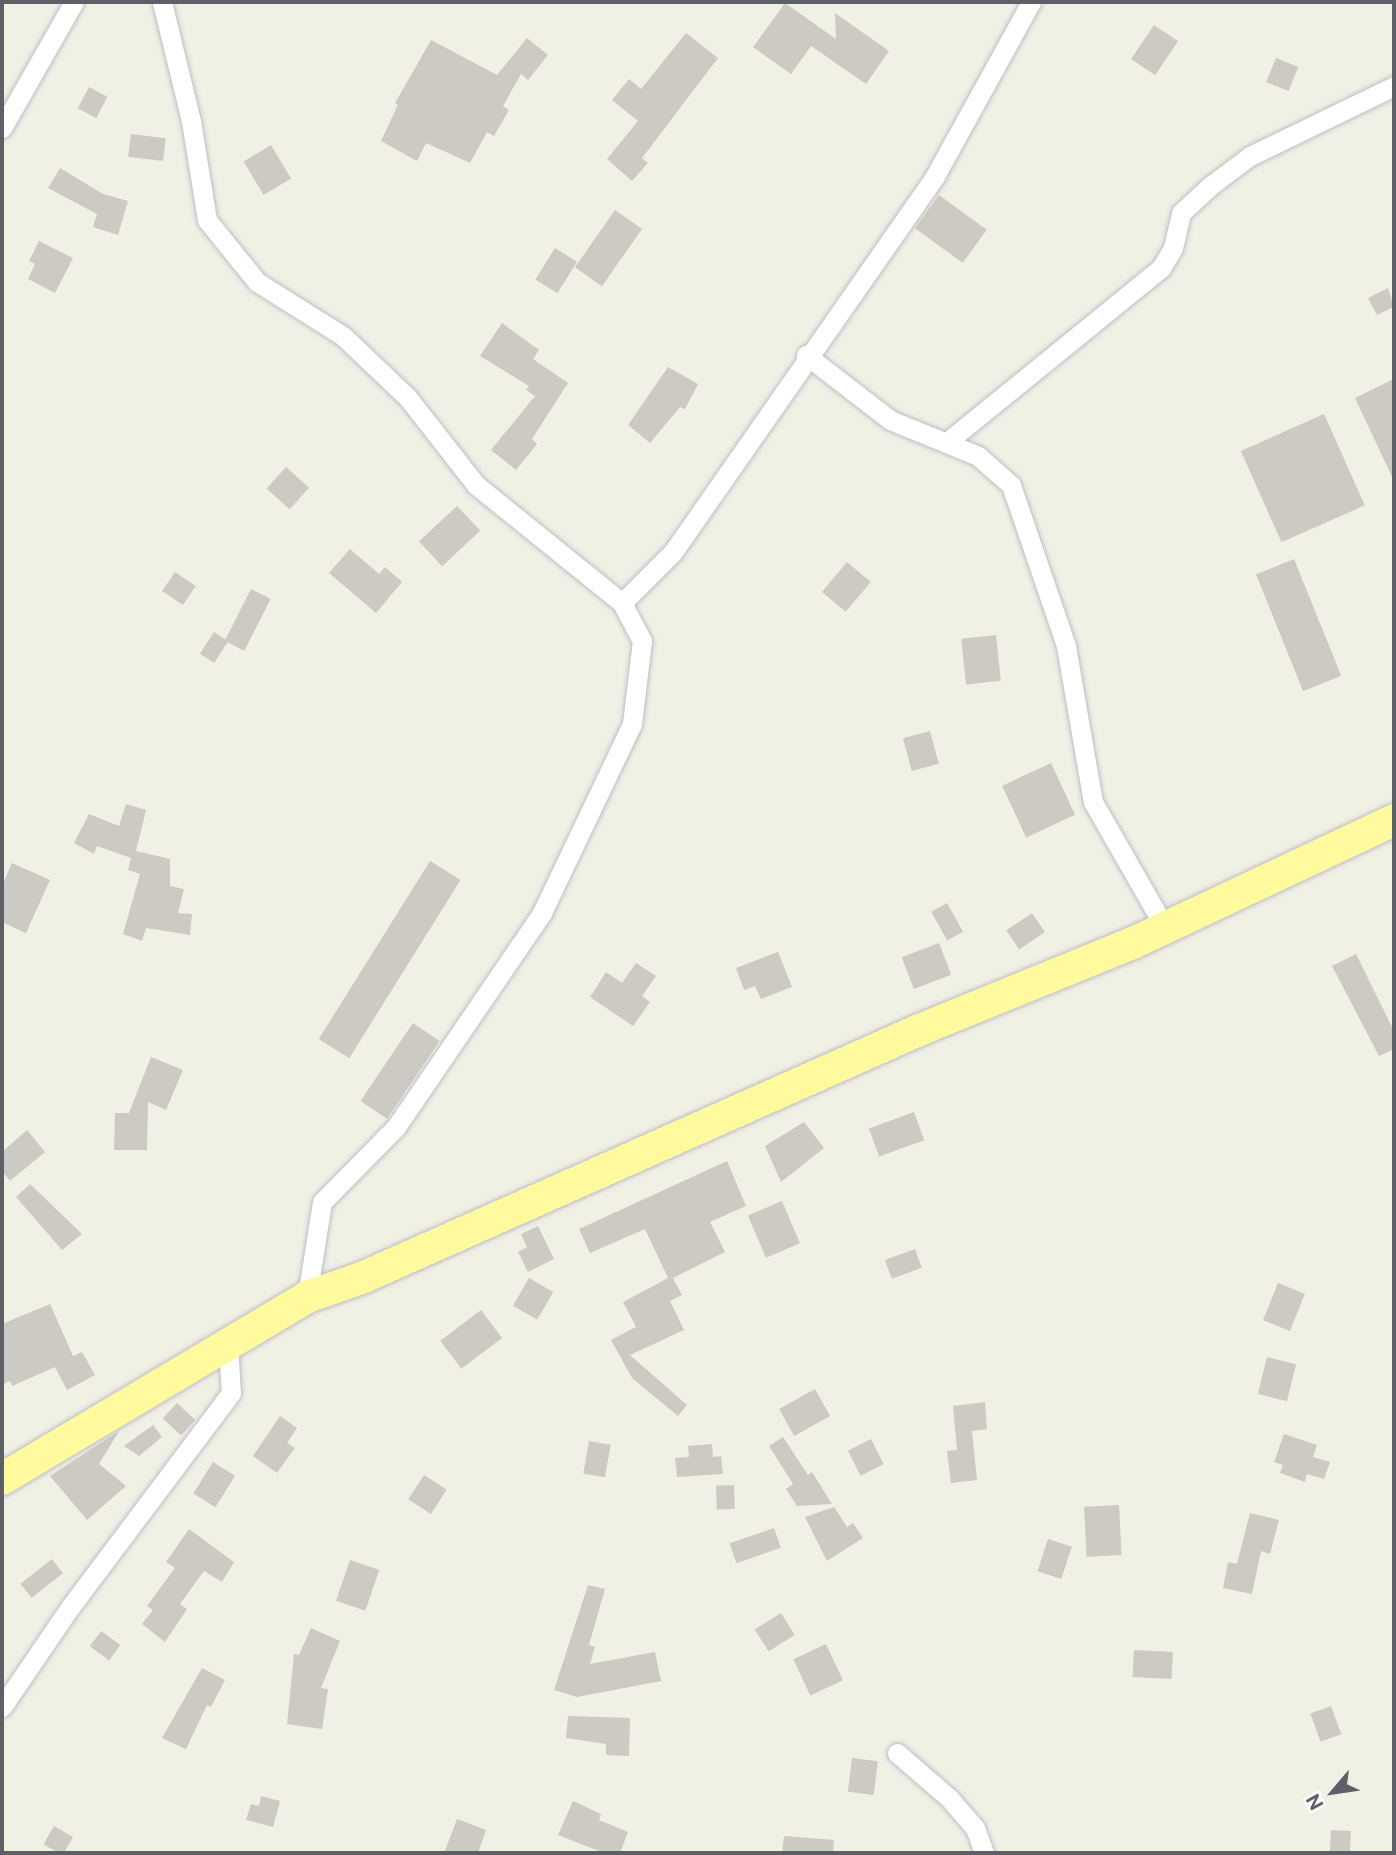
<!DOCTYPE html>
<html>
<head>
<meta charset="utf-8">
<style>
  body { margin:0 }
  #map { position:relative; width:1396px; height:1855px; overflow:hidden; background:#f1f0e5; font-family:"Public Sans",sans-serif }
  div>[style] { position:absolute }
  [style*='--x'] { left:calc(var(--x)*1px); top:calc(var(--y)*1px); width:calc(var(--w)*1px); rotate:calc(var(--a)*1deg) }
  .building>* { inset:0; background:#cccac2; transform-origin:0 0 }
  .roads { filter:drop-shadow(0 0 2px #bdbec5) drop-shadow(0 0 2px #bdbec5) }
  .minor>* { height:19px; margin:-9.5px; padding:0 9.5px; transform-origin:9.5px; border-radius:9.5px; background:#fff }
  .trunk>* { height:32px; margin:-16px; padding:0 16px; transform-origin:16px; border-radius:16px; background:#fffa9d }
  span { translate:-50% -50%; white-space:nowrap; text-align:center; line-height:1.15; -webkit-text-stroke:5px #fff; paint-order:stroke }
  .frame { position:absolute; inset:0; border:4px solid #5d6067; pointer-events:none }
  .north { position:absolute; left:1298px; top:1757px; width:70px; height:70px; -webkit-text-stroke:5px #fff; paint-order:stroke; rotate:241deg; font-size:19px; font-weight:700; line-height:28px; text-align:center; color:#5d6067 }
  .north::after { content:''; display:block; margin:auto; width:24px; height:32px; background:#5d6067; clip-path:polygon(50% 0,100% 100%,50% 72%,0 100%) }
</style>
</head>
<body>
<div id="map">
  <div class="building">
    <div style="clip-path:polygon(785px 3px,836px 39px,835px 13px,889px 51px,866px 84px,811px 46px,791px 74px,753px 47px)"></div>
    <div style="left:1154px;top:25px;width:29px;height:41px;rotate:34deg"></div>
    <div style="clip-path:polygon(686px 33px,718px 58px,642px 158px,648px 163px,632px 181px,607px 159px,638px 121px,612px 100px,629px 79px,641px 89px)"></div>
    <div style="clip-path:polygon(527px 38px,548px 55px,528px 80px,521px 74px,503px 106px,509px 110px,494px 136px,487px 132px,470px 163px,426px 143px,417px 161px,381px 141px,398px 105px,395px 103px,431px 40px,497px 75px)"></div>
    <div style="left:1276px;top:58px;width:24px;height:26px;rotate:22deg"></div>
    <div style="left:89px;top:87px;width:21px;height:24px;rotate:28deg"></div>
    <div style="left:131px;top:134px;width:35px;height:23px;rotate:7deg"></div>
    <div style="left:271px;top:145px;width:39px;height:32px;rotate:59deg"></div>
    <div style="clip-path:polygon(60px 168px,103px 194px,128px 201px,118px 235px,93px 227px,97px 214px,48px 188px)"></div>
    <div style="left:939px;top:195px;width:59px;height:41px;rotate:36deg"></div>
    <div style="left:615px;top:210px;width:33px;height:70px;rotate:35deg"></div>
    <div style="clip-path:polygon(39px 241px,73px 258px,55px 293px,28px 279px,35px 264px,29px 261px)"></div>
    <div style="left:555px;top:248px;width:26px;height:37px;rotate:32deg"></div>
    <div style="clip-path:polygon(1388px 288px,1394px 307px,1377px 315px,1368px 298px)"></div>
    <div style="clip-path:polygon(502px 323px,539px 350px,533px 359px,568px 383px,532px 439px,537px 444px,516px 470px,491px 450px,535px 396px,526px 390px,529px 386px,480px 356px)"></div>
    <div style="clip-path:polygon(668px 367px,698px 384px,685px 409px,680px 407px,650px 443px,628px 425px)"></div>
    <div style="clip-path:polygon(1394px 379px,1394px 481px,1355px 398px)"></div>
    <div style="left:1324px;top:414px;width:100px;height:91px;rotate:66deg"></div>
    <div style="left:286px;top:467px;width:31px;height:29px;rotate:42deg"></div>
    <div style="left:457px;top:506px;width:34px;height:52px;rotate:47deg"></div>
    <div style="clip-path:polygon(350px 549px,379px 574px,385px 567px,402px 582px,376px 613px,329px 573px)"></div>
    <div style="left:1294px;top:559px;width:126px;height:41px;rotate:68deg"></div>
    <div style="left:847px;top:562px;width:31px;height:39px;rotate:40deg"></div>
    <div style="left:175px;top:572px;width:25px;height:23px;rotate:34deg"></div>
    <div style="left:251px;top:589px;width:22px;height:58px;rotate:27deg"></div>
    <div style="left:214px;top:632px;width:17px;height:26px;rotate:33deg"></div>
    <div style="left:996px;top:635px;width:46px;height:35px;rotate:84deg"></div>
    <div style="left:930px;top:731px;width:34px;height:28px;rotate:75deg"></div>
    <div style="left:1051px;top:763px;width:57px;height:54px;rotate:65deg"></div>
    <div style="clip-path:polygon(126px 804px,146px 810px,136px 851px,170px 859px,170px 886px,184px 889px,178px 913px,192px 914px,190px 935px,146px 928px,142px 941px,123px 934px,140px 874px,128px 870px,131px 858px,97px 846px,94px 854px,74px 843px,89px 814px,119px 826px)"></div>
    <div style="left:430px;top:861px;width:36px;height:210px;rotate:32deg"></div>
    <div style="clip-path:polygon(12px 863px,50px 880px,26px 933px,2px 922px,2px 886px)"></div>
    <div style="left:947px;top:903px;width:33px;height:18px;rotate:61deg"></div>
    <div style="left:1032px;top:913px;width:23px;height:31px;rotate:56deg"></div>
    <div style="left:939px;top:943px;width:34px;height:40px;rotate:69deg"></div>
    <div style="clip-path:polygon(778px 952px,792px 987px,761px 999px,755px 986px,744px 990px,736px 968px)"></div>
    <div style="clip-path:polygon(1356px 954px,1394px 1031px,1394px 1049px,1379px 1056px,1332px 966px)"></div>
    <div style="clip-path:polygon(636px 963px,656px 976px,642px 996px,650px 1002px,633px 1026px,590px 997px,606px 972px,622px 983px)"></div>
    <div style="left:413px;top:1023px;width:32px;height:94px;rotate:34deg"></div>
    <div style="clip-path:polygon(151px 1057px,183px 1070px,166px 1110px,148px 1102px,147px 1150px,114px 1150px,115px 1113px,129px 1113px)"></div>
    <div style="left:914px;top:1112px;width:30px;height:48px;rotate:70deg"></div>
    <div style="clip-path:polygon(804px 1122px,824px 1148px,781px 1182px,765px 1146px)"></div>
    <div style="clip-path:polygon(27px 1130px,45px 1152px,10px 1181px,2px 1171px,2px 1152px)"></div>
    <div style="clip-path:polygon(727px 1161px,746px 1206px,710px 1222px,725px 1252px,673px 1278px,682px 1295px,670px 1301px,684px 1330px,630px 1355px,687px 1405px,678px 1416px,632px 1378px,611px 1340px,636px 1327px,623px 1302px,668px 1278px,645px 1229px,590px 1253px,579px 1229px)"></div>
    <div style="clip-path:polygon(30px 1184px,82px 1234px,62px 1250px,16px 1197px)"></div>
    <div style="left:782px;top:1201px;width:46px;height:37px;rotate:67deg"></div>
    <div style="clip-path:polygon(538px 1226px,554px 1259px,528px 1272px,518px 1252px,527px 1247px,521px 1234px)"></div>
    <div style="left:915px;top:1249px;width:20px;height:32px;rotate:70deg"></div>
    <div style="left:529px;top:1278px;width:28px;height:32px;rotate:30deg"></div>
    <div style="left:1278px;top:1283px;width:29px;height:40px;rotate:22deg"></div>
    <div style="clip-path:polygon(50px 1304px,73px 1356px,82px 1352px,95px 1375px,67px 1390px,55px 1367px,12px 1386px,10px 1381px,2px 1385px,2px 1324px)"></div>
    <div style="left:481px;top:1310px;width:35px;height:51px;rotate:53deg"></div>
    <div style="left:1267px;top:1357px;width:30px;height:38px;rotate:14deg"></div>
    <div style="left:815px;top:1389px;width:31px;height:41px;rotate:61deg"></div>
    <div style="clip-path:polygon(985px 1402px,987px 1429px,972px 1431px,977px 1480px,951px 1483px,947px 1451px,957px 1450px,953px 1406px)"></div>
    <div style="left:177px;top:1403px;width:25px;height:21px;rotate:43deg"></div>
    <div style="clip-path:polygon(280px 1416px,297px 1428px,287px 1443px,295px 1448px,277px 1473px,253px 1456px)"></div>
    <div style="clip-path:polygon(153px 1425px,162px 1437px,139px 1456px,124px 1446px)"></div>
    <div style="clip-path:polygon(119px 1431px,99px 1464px,126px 1486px,87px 1520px,50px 1476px)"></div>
    <div style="clip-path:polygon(1284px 1434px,1317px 1445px,1313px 1457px,1330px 1462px,1324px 1479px,1307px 1474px,1305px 1482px,1280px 1473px,1283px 1465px,1274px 1462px)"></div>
    <div style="clip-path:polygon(783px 1437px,808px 1475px,812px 1472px,832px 1504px,797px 1506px,786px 1489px,793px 1484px,769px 1446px)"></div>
    <div style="left:871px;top:1439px;width:28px;height:26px;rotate:63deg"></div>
    <div style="left:589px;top:1441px;width:22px;height:33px;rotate:10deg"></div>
    <div style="clip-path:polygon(712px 1444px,713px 1457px,721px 1456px,723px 1474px,677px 1477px,675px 1458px,689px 1457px,688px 1446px)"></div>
    <div style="left:213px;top:1462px;width:26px;height:37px;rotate:32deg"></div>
    <div style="left:424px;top:1475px;width:27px;height:29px;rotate:33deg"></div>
    <div style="left:734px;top:1485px;width:24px;height:18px;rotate:88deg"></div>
    <div style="left:1119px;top:1505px;width:50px;height:35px;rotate:87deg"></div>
    <div style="clip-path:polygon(834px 1507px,847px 1527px,853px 1523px,863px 1538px,827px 1561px,805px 1517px)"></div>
    <div style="clip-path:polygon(1250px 1513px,1279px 1520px,1270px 1554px,1261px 1551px,1252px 1594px,1223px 1588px,1228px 1562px,1237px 1564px)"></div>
    <div style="left:774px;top:1528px;width:21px;height:47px;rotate:71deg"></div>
    <div style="clip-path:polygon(189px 1529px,234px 1562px,222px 1582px,204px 1571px,180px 1604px,187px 1609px,165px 1642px,142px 1624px,153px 1610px,147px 1606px,175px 1568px,166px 1562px)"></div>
    <div style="left:1048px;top:1539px;width:25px;height:34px;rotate:18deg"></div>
    <div style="left:52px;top:1559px;width:18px;height:40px;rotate:52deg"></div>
    <div style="left:350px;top:1560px;width:31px;height:43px;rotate:19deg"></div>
    <div style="clip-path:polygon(588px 1585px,605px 1589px,589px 1645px,595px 1647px,590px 1664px,655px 1652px,661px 1681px,577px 1697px,554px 1690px)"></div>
    <div style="left:781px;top:1613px;width:26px;height:31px;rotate:58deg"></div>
    <div style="clip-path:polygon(311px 1628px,340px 1641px,321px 1688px,328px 1689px,322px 1729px,287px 1724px,294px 1654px,299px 1655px)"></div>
    <div style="left:101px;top:1631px;width:24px;height:19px;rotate:36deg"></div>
    <div style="left:826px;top:1644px;width:40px;height:36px;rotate:65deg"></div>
    <div style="left:1134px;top:1650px;width:39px;height:27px;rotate:3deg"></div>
    <div style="clip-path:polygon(202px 1668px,225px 1680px,211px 1707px,207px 1705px,186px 1749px,162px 1738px)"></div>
    <div style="left:1331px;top:1706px;width:30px;height:22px;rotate:70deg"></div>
    <div style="clip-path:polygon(568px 1716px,630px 1718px,629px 1756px,606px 1755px,606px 1744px,566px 1738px)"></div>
    <div style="left:852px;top:1758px;width:26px;height:34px;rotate:7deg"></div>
    <div style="clip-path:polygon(261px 1796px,280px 1801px,273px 1827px,246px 1820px,251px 1804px,259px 1806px)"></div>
    <div style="clip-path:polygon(573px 1801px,601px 1814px,599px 1820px,628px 1832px,620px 1853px,604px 1853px,558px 1835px)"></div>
    <div style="clip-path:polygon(457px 1819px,486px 1830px,478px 1853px,444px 1853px)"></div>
    <div style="left:54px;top:1826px;width:22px;height:21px;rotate:30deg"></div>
    <div style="left:1331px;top:1830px;width:20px;height:23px;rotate:3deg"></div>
    <div style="clip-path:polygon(784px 1836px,834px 1840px,833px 1853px,782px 1853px)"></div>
  </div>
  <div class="roads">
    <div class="minor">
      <div style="--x:162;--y:2;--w:122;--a:76.3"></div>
      <div style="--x:191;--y:121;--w:100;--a:80.8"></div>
      <div style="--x:207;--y:220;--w:80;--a:51.1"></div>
      <div style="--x:257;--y:282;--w:102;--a:32.1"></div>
      <div style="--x:343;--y:336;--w:90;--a:43.6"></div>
      <div style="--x:408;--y:398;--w:110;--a:52"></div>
      <div style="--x:476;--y:485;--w:188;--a:38.9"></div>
      <div style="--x:622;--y:603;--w:43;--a:62.2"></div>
      <div style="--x:642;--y:641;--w:84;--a:96.9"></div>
      <div style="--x:632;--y:724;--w:209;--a:115.5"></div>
      <div style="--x:542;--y:913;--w:259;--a:124.3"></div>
      <div style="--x:396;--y:1127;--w:105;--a:134.6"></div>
      <div style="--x:322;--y:1202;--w:96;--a:99"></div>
      <div style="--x:2;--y:128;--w:145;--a:-60.3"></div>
      <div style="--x:806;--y:355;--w:106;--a:37.7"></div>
      <div style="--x:890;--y:420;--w:95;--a:22.2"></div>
      <div style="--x:978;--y:456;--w:44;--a:41.3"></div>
      <div style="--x:1011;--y:485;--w:170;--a:71.1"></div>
      <div style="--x:1066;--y:646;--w:158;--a:80.2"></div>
      <div style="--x:1093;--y:802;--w:143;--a:60.2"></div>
      <div style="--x:947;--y:442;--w:276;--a:-39.1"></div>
      <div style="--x:1161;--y:268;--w:23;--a:-59"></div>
      <div style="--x:1173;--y:248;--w:36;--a:-77"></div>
      <div style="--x:1181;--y:213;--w:40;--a:-43"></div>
      <div style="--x:1210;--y:186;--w:50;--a:-36.9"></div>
      <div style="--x:1250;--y:156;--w:160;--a:-25.9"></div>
      <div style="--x:622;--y:603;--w:72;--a:-45"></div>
      <div style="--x:673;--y:552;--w:458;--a:-55.1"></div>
      <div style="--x:935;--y:176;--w:199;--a:-61.1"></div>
      <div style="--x:2;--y:1707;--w:122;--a:-55.7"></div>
      <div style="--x:71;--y:1606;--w:266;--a:-53.1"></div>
      <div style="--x:231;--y:1393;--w:48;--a:-93.6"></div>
      <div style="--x:897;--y:1753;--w:69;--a:40.9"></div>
      <div style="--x:949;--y:1798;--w:40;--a:49"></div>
      <div style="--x:975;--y:1828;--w:27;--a:70"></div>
    </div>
    <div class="trunk">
      <div style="--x:2;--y:1479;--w:355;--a:-30.8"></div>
      <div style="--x:307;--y:1297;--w:60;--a:-19.3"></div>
      <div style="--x:364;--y:1277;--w:605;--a:-23.98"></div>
      <div style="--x:917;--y:1031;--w:233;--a:-22.2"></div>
      <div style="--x:1133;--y:943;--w:289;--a:-25.2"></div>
    </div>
  </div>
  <div class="frame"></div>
  <div class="north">N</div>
</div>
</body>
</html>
